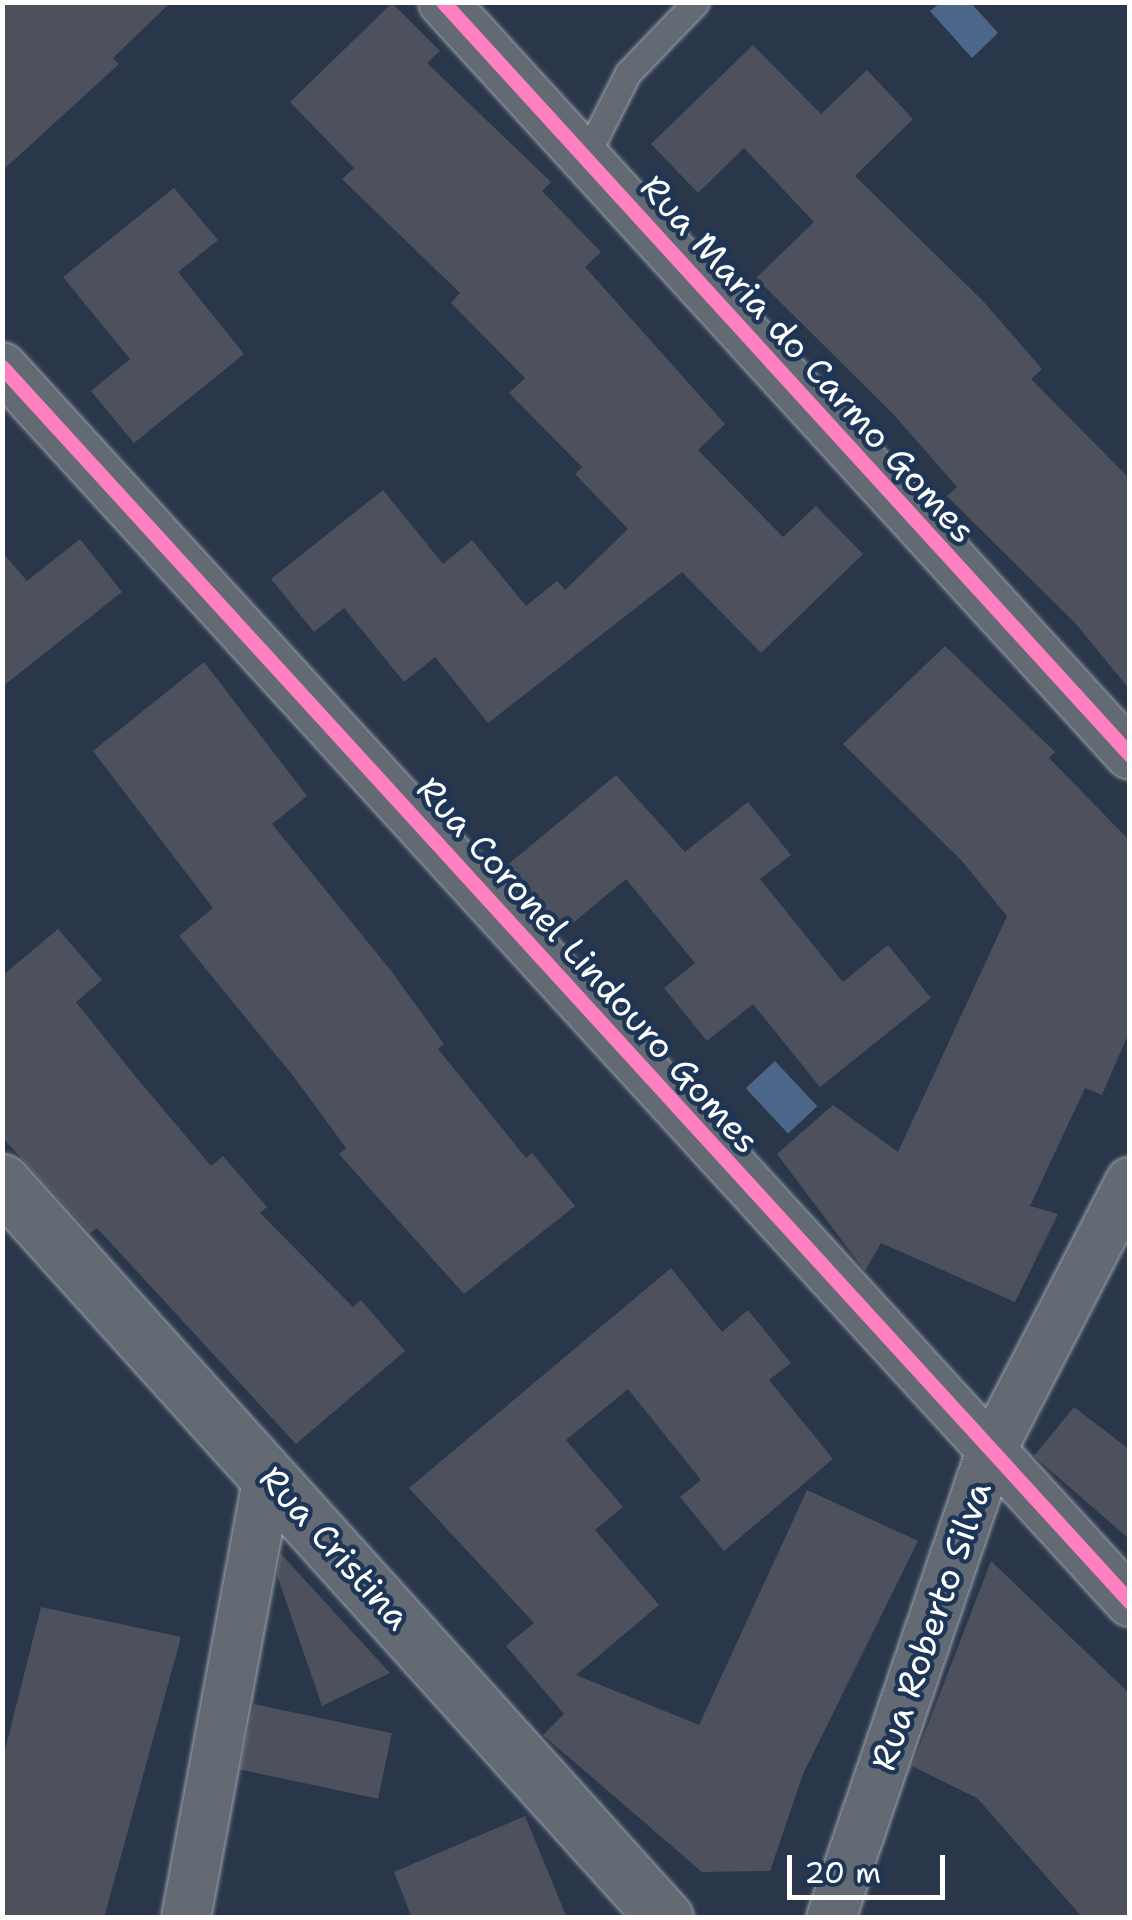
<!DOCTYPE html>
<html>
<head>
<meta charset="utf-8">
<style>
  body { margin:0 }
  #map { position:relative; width:1132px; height:1920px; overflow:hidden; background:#2a374a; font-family:"Shantell Sans",sans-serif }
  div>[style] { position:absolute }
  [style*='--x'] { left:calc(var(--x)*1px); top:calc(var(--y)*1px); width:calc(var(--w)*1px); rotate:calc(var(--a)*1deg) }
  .water>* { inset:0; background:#4c6789; transform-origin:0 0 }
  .building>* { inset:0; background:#4c515d; transform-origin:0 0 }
  .roads { filter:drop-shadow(0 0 2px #9fa5ae) drop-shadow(0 0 2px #9fa5ae) }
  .lane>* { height:25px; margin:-12.5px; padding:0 12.5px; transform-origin:12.5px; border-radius:12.5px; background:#636a74 }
  .street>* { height:48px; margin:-24px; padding:0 24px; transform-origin:24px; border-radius:24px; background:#636a74 }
  .secondary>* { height:55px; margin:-27.5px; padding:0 27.5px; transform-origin:27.5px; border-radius:27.5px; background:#636a74 }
  .cycleway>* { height:15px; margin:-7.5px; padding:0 7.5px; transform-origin:7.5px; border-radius:7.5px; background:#ff80c0 }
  span { translate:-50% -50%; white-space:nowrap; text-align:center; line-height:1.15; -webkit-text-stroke:9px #1d3557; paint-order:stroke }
  .street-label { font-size:35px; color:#fff }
  .frame { position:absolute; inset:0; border:5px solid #fff; pointer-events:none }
  .scale { position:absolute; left:787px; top:1855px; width:158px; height:45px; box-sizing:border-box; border:5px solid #fff; border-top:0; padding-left:12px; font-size:30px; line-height:35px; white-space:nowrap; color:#fff; -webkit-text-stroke:8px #1d3557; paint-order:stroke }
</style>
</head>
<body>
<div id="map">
  <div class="water">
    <div style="clip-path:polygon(940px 3px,971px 3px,998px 33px,972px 58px,930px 11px)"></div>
    <div style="left:775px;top:1061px;width:62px;height:40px;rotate:47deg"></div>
  </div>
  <div class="building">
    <div style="clip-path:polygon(2px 2px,171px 2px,113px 58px,119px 64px,2px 171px)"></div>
    <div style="clip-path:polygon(392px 3px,440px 51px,427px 63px,551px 182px,542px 191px,601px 252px,585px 267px,725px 424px,698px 450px,783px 537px,816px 506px,863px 554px,761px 653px,682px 572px,488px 723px,435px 657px,404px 682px,344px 608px,314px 632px,271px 579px,383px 490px,443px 564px,472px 540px,526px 606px,557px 581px,565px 590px,628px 529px,575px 474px,582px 467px,509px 393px,525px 378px,451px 303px,460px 293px,342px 179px,354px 168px,290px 102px)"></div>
    <div style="clip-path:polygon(753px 45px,821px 114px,867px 70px,913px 119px,855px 176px,983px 301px,1042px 369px,1031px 379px,1130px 479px,1130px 690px,1076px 624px,947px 496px,957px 487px,895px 416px,756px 278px,814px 222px,744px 148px,698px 193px,651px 144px)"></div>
    <div style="clip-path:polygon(174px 188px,218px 240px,178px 272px,244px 354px,134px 443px,91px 391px,130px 359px,63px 277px)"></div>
    <div style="clip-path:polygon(80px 539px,122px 592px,2px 687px,2px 552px,27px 581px)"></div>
    <div style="clip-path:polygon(945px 646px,1055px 752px,1049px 758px,1130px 841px,1130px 1030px,1102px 1095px,1085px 1088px,1030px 1206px,1058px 1214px,1015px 1302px,881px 1243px,865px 1271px,777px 1154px,833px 1105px,898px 1152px,1007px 916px,961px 860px,843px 744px)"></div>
    <div style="clip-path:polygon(204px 662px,307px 796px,272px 824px,392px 972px,444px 1044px,438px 1049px,526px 1158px,532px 1153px,575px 1206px,464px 1294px,339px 1154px,346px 1148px,294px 1077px,179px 936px,213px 908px,93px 751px)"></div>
    <div style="clip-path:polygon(616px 775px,685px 852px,748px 802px,791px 855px,760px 879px,843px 982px,888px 945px,931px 998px,820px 1087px,753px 1004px,707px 1041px,664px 988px,695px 963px,626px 879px,563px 931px,505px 867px)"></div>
    <div style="clip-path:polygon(58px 929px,102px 980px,76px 1002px,135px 1076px,211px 1166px,223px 1156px,267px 1207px,260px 1213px,353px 1307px,361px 1300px,405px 1351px,296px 1444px,97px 1228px,90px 1233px,2px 1137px,2px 976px)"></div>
    <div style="clip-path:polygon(671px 1268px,722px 1332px,748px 1310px,791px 1363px,769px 1380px,833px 1459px,724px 1551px,680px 1497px,701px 1480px,628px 1389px,566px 1440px,623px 1507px,595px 1530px,659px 1605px,576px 1675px,699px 1725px,807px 1490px,918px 1541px,803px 1774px,770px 1871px,702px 1872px,543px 1735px,564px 1714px,506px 1646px,534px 1623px,409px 1488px)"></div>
    <div style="clip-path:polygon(1074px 1407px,1130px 1450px,1130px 1540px,1034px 1456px)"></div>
    <div style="clip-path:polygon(281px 1554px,390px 1673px,322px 1706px,277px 1575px)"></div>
    <div style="clip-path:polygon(991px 1561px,1130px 1694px,1130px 1918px,1083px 1918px,977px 1798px,912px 1766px)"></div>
    <div style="clip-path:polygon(41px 1607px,181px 1637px,104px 1918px,2px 1918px,2px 1762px)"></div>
    <div style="left:254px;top:1704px;width:141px;height:67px;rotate:12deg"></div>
    <div style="clip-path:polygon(525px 1816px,567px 1918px,412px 1918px,394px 1872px)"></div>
  </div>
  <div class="roads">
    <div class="lane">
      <div style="--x:585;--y:158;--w:95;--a:-63.2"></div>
      <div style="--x:628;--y:73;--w:98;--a:-46.2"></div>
    </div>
    <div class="street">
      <div style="--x:443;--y:2;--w:1019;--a:47.62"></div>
      <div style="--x:2;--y:367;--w:1673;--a:47.59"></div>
      <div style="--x:186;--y:1918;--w:452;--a:-79.5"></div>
      <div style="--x:831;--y:1918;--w:494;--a:-71.1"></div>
      <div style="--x:991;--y:1451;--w:303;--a:-62.7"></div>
    </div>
    <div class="secondary">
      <div style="--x:2;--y:1182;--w:991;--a:47.99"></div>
    </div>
  </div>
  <div class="cycleway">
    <div style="--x:443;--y:2;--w:1019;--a:47.62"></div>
    <div style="--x:2;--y:367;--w:1673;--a:47.59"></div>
  </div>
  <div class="street-label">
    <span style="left:808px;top:359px;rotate:48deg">Rua Maria do Carmo Gomes</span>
    <span style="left:588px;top:965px;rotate:48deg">Rua Coronel Lindouro Gomes</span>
    <span style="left:335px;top:1548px;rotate:48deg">Rua Cristina</span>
    <span style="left:931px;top:1626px;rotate:-71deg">Rua Roberto Silva</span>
  </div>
  <div class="frame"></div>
  <div class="scale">20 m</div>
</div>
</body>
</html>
